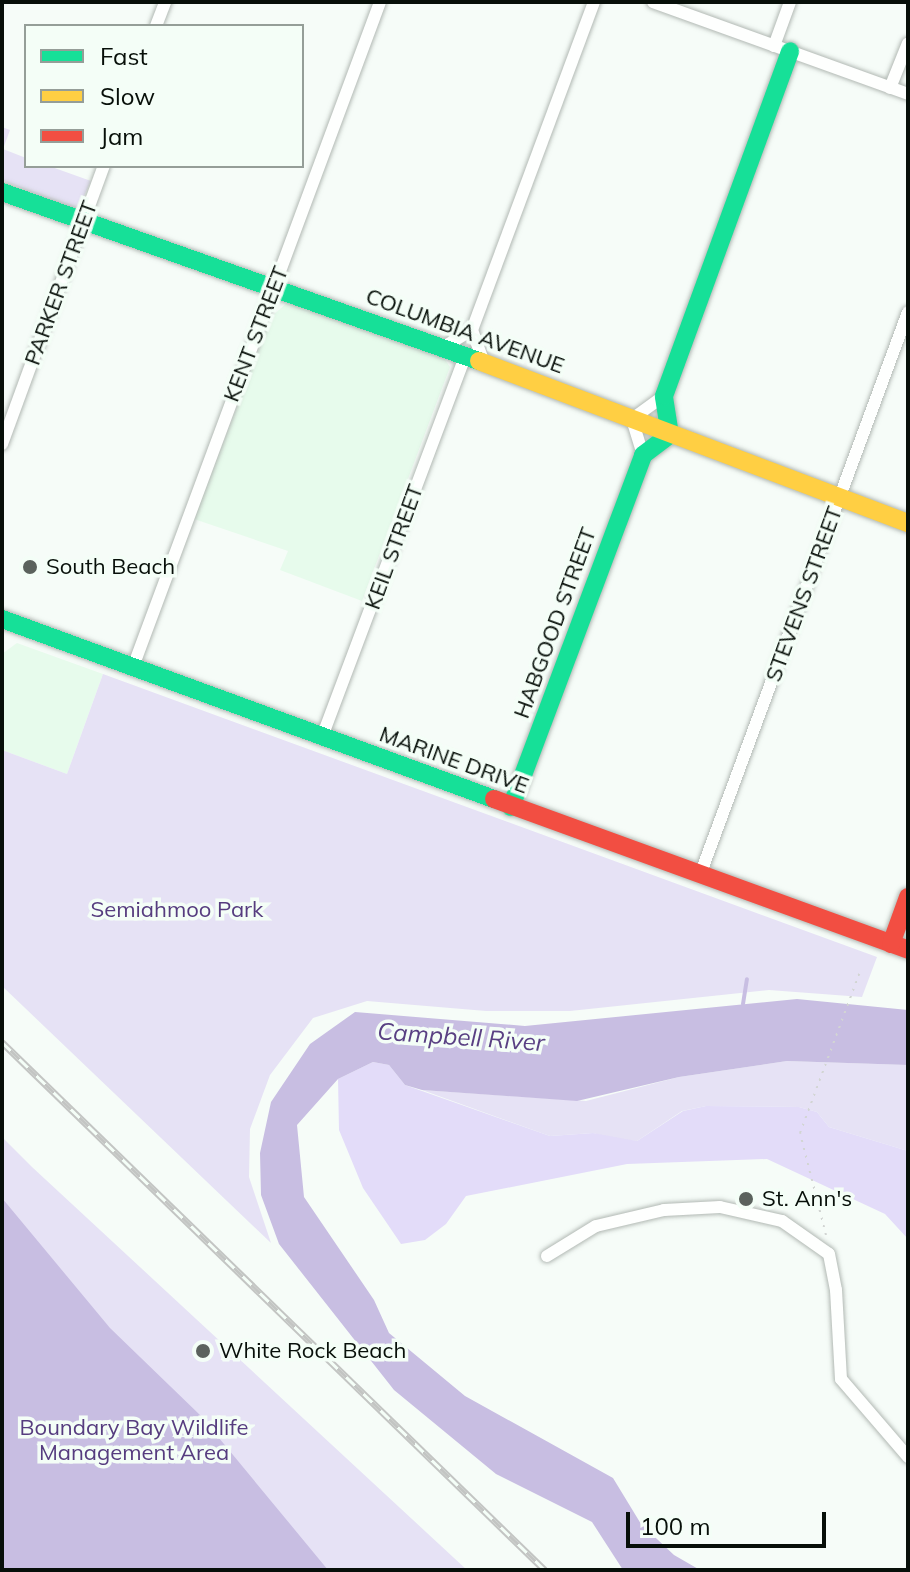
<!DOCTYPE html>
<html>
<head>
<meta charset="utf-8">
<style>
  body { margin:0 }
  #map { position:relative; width:910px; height:1572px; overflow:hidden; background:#f6fcf8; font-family:Mulish,sans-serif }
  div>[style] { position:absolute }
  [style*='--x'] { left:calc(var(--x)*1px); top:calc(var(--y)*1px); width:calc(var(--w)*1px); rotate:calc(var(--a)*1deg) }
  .built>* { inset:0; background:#e7fbec }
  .green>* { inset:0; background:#e6e2f5 }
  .forest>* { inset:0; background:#e3dcf9 }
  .water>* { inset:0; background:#c8bee2 }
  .stream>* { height:4px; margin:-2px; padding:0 2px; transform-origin:2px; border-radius:2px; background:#c8bee2 }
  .path>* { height:2px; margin-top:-1px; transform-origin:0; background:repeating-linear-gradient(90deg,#d2d5d3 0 2px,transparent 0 8px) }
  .roads { filter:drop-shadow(0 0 2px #b2b9b4) drop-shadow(0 0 2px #b2b9b4) }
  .street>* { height:12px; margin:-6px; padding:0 6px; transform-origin:6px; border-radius:6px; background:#fefffe }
  .fast>* { height:18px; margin:-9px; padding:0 9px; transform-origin:9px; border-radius:9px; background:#16e098 }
  .slow>* { height:18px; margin:-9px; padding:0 9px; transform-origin:9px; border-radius:9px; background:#ffcf43 }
  .jam>* { height:18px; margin:-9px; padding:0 9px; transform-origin:9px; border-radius:9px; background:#f24e42 }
  .rail>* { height:7px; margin-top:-3.5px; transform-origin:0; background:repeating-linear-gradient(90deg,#f4fef7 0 12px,#c3c5c3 0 24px); box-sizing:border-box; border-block:2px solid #c3c5c3 }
  .dots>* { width:22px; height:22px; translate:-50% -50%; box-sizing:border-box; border:4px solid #f4fef7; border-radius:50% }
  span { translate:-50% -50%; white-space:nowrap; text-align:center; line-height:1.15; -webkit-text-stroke:7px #f4fef7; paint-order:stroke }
  .street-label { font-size:22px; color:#070f09 }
  .poi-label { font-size:22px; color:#070f09 }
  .left { translate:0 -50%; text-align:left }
  .park-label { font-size:22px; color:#563c7f }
  .water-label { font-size:24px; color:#594083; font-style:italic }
  .frame { position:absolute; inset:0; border:4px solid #070f09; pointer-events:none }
  .legend { position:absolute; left:24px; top:24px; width:280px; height:144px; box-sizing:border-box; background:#f4fef7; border:2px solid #959e98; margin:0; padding:10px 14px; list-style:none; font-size:24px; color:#070f09 }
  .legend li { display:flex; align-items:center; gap:16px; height:40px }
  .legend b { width:40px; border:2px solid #959e98 }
  .scale { position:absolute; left:626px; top:1512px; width:200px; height:36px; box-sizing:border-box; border:4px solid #070f09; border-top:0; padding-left:10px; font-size:24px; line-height:28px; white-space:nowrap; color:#070f09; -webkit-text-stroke:6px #f4fef7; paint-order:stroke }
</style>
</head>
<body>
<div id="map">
  <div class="built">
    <div style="clip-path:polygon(288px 302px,444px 358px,450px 367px,362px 601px,280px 570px,288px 551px,194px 519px,272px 316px)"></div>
    <div style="clip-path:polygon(17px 643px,103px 674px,67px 774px,2px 750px,2px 654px)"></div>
  </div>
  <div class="green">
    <div style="clip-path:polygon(2px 127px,10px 130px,3px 149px,26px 158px,26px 166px,49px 166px,91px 181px,79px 207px,71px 209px,2px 180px)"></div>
    <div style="clip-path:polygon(103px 674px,877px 957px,862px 997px,769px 990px,570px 1011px,486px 1011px,367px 1001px,313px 1018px,270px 1075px,250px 1129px,249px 1177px,271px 1243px,2px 986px,2px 750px,67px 774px)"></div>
    <div style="clip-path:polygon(787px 1061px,908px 1065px,908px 1151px,829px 1127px,817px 1112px,799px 1107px,706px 1106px,682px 1111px,637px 1141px,619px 1140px,593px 1133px,550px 1136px,422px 1090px,586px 1101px,679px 1077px)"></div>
    <div style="clip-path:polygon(2px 1137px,32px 1167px,467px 1570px,2px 1570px)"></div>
  </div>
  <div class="forest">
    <div style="clip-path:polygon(373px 1062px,389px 1065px,405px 1085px,550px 1136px,593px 1133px,637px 1141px,683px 1111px,706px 1106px,799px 1107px,817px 1112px,829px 1127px,908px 1151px,908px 1239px,885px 1214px,767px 1159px,627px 1164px,466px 1196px,446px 1224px,425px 1240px,401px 1244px,363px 1188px,339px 1130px,338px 1079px)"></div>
  </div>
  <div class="water">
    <div style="clip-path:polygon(797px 999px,908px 1010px,908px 1065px,787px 1061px,679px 1077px,577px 1101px,422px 1090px,405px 1085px,389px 1065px,373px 1062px,338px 1079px,297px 1125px,304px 1197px,374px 1300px,389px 1333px,465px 1396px,613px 1478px,641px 1524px,674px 1555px,700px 1570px,623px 1570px,592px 1522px,496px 1474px,394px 1390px,279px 1244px,261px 1195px,260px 1153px,271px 1102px,310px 1044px,355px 1012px,525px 1026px)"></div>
    <div style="clip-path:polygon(2px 1198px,110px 1328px,200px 1415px,328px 1570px,2px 1570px)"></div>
  </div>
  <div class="stream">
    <div style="--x:743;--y:1004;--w:25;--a:-81"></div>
  </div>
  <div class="path">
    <div style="--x:826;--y:1235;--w:105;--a:-104.3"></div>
    <div style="--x:800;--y:1133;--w:170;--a:-69.6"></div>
  </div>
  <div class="roads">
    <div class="street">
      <div style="--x:653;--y:2;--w:271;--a:19.8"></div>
      <div style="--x:156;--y:26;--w:26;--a:-69"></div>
      <div style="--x:774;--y:46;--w:47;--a:-70"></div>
      <div style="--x:890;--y:88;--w:48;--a:-68.2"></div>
      <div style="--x:472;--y:330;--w:35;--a:70"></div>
      <div style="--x:442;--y:348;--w:35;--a:-31"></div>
      <div style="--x:472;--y:330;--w:350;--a:-69.6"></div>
      <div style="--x:2;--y:444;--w:296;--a:-69.9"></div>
      <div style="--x:643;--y:455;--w:38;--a:-107"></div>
      <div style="--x:632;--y:419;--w:39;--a:-36"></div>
      <div style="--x:133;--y:667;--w:709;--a:-69.62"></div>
      <div style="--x:322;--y:737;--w:407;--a:-69.4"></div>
      <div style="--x:700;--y:875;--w:600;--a:-69.72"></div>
      <div style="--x:547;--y:1256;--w:57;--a:-31.5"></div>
      <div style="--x:596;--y:1226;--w:70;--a:-13.2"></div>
      <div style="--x:664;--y:1210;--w:56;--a:-3.1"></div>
      <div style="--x:720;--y:1207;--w:64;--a:12.7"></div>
      <div style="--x:782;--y:1221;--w:57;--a:35.1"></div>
      <div style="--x:829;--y:1254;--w:37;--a:79"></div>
      <div style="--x:836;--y:1290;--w:89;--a:86.8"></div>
      <div style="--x:841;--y:1379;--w:103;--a:49.3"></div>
    </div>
    <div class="fast">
      <div style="--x:2;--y:192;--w:506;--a:19.51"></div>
      <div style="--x:670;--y:435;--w:39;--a:-99"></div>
      <div style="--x:664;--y:396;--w:367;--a:-69.9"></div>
      <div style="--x:2;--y:619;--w:524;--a:20.1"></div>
      <div style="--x:511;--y:807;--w:376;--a:-69.4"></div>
      <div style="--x:643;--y:455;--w:34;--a:-37"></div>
    </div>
    <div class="slow">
      <div style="--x:479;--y:361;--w:459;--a:20.7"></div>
    </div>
    <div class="jam">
      <div style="--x:494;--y:799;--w:441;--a:20"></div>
      <div style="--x:891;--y:944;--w:50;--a:-70.1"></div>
    </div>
  </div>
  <div class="rail">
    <div style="--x:2;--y:1042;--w:757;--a:44.2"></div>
  </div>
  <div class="dots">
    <div style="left:30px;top:567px;background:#5b625d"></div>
    <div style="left:746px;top:1199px;background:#5b625d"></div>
    <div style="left:203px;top:1351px;background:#5b625d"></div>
  </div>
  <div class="street-label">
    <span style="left:61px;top:283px;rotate:-70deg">PARKER STREET</span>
    <span style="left:465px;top:331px;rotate:20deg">COLUMBIA AVENUE</span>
    <span style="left:256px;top:334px;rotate:-69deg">KENT STREET</span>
    <span style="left:394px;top:547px;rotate:-70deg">KEIL STREET</span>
    <span style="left:804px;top:594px;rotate:-70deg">STEVENS STREET</span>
    <span style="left:555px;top:623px;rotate:-70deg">HABGOOD STREET</span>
    <span style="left:454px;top:760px;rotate:20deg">MARINE DRIVE</span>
  </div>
  <div class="poi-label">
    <span class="left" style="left:46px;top:567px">South Beach</span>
    <span class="left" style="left:762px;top:1199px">St. Ann's</span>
    <span class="left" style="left:219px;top:1351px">White Rock Beach</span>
  </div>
  <div class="park-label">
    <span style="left:177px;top:910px">Semiahmoo Park</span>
    <span style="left:134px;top:1440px">Boundary Bay Wildlife<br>Management Area</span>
  </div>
  <div class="water-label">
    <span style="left:461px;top:1037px;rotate:4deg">Campbell River</span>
  </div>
  <div class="frame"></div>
  <ul class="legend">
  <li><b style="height:10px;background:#16e098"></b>Fast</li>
  <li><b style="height:10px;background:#ffcf43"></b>Slow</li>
  <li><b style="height:10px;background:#f24e42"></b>Jam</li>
  </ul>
  <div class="scale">100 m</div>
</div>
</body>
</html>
